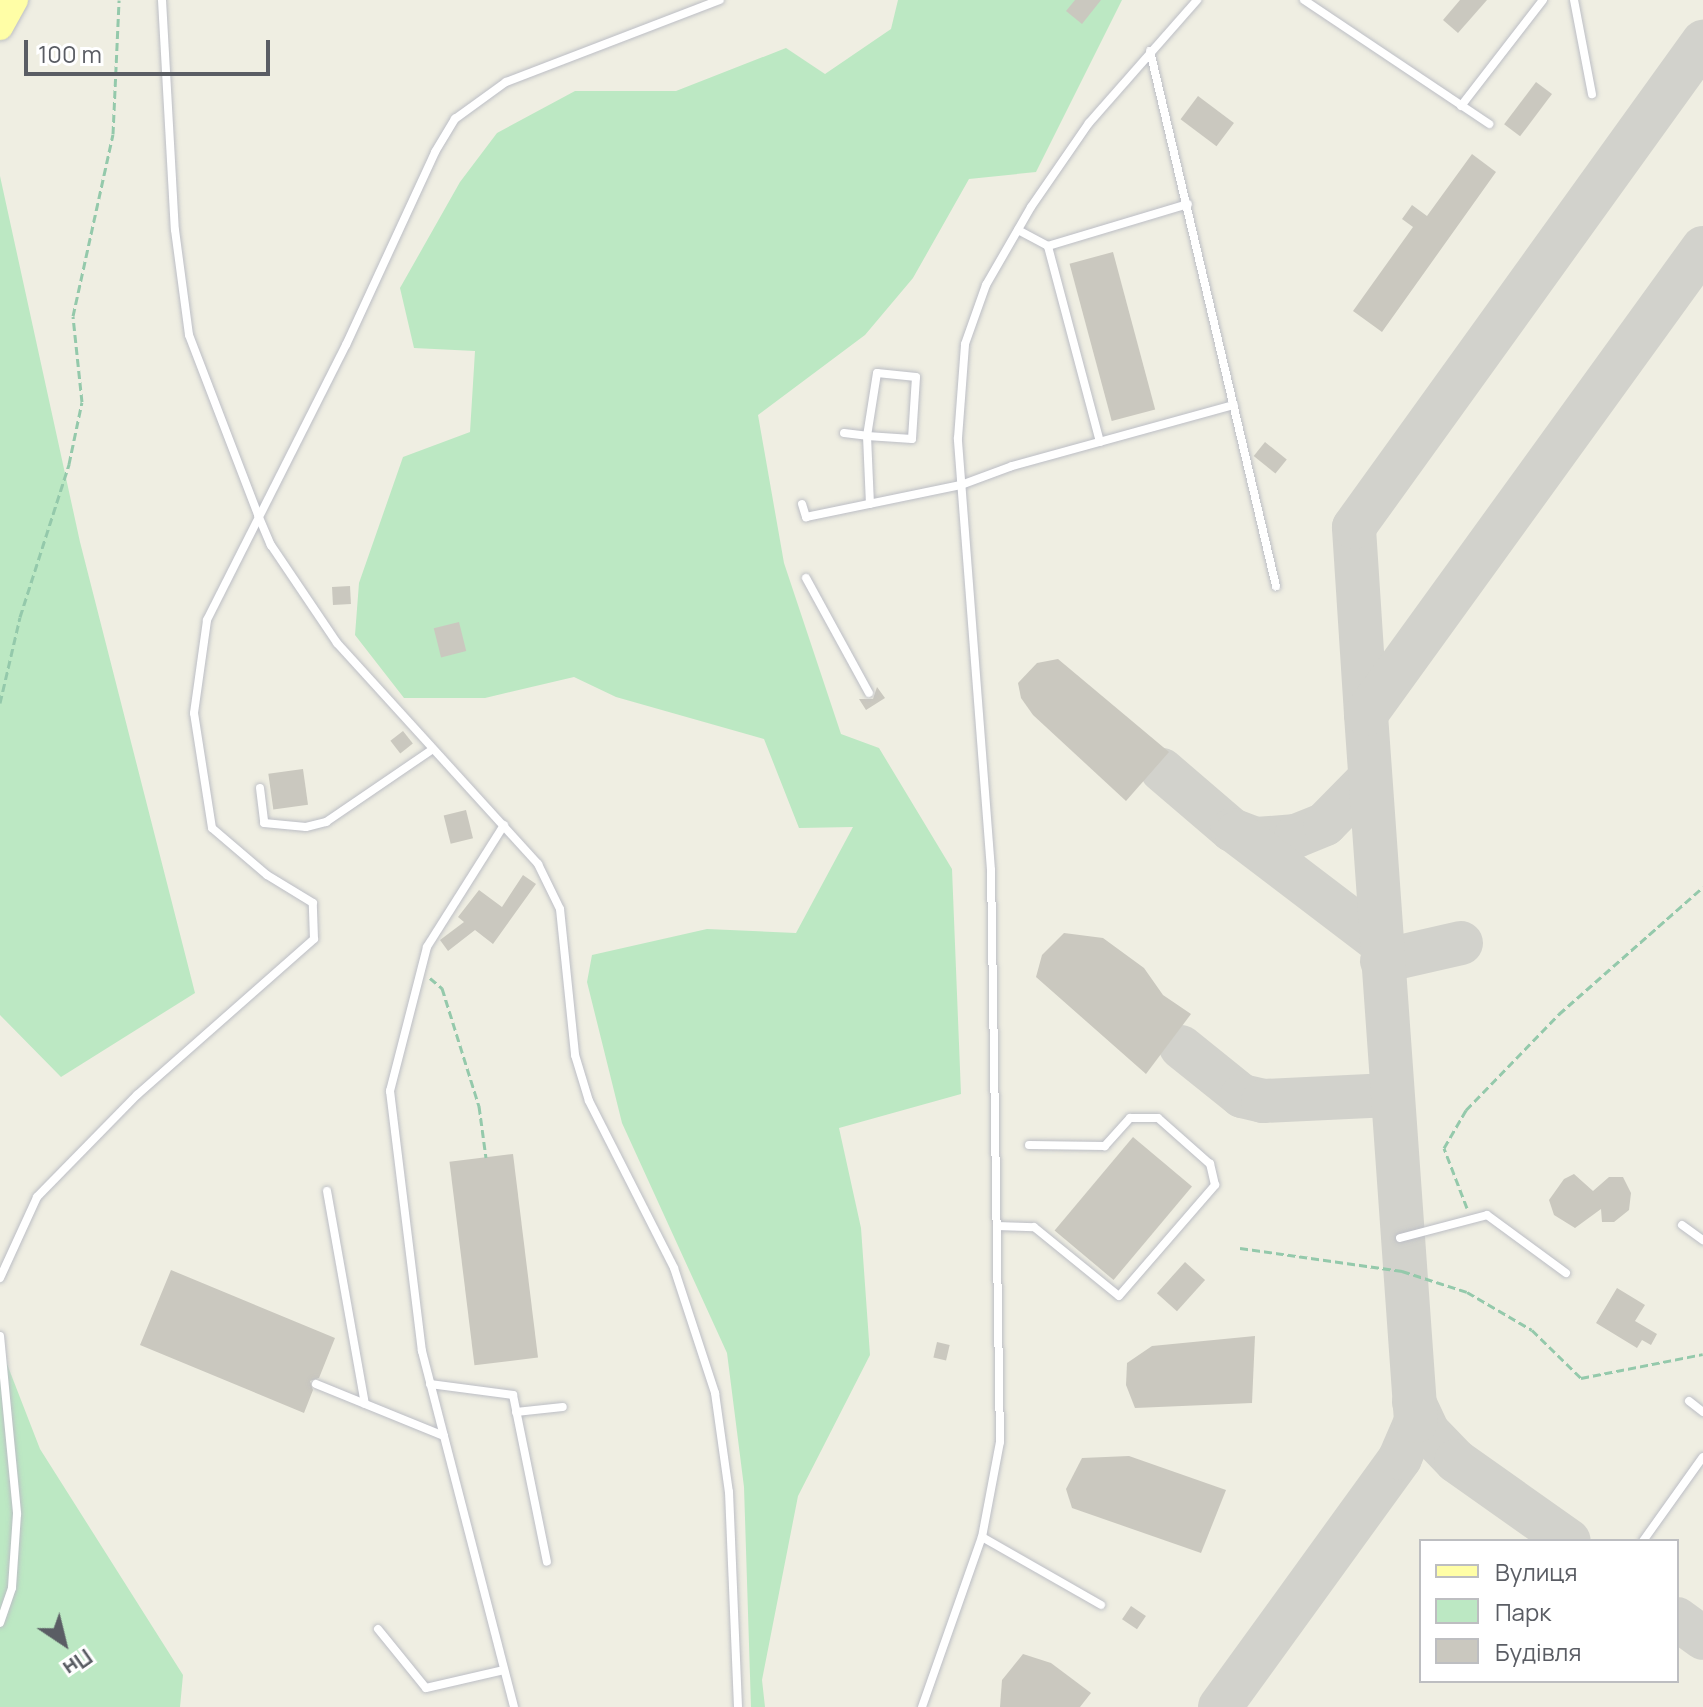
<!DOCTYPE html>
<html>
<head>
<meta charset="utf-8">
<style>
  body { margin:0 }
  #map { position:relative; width:1703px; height:1707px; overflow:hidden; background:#efeee2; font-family:Manrope,sans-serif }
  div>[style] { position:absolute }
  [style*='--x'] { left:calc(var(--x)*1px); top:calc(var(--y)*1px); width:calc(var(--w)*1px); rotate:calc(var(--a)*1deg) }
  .green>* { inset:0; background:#bce8c3 }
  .taxiway>* { height:44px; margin:-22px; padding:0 22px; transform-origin:22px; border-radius:22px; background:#d2d2cc }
  .building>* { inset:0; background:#cac8bf; transform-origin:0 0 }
  .path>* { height:3px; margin-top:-1.5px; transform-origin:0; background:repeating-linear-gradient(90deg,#94c9ab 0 8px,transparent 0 12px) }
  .roads { filter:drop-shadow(0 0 2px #bcbec5) drop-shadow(0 0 2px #bcbec5) }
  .lane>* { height:8px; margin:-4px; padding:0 4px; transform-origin:4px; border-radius:4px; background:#fff }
  .primary>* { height:26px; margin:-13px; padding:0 13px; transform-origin:13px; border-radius:13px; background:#fffea6 }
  span { translate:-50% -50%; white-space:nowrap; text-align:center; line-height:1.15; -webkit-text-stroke:6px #fff; paint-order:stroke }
  .legend { position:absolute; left:1419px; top:1539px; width:260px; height:144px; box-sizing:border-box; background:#fff; border:2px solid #bdbec1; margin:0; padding:10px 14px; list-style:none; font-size:24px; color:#5a5d64 }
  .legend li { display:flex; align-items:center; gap:16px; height:40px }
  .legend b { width:40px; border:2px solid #bdbec1 }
  .north { position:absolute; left:24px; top:1603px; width:80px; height:80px; -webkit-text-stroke:6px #fff; paint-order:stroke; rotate:145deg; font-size:22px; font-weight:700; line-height:32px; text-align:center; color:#5a5d64 }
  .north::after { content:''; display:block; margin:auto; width:28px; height:36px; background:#5a5d64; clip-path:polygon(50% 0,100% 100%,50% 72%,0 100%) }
  .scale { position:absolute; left:24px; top:40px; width:246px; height:36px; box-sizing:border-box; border:4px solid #5a5d64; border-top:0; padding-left:10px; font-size:24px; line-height:28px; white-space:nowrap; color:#5a5d64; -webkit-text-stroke:6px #fff; paint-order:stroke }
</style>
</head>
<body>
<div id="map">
  <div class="green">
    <div style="clip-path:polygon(898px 0,1122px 0,1036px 172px,969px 179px,913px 278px,865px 335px,758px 415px,784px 563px,841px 734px,879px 748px,952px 869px,961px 1094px,839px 1128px,861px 1228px,870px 1355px,798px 1496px,762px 1680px,765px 1707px,751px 1707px,744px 1487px,727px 1353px,622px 1123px,587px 982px,592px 955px,707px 929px,796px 933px,853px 827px,799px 828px,764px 739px,616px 697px,574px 677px,485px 698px,404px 698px,355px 635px,359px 583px,403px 457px,470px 432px,475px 351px,414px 348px,400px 288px,460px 182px,497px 133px,575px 91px,676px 91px,786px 48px,825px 74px,891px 29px)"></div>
    <div style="clip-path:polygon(0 176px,80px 542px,195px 993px,61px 1077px,0 1015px)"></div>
    <div style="clip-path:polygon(0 1346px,40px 1449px,183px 1675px,180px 1707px,0 1707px)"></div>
  </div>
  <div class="taxiway">
    <div style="--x:1366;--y:714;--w:187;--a:-93.7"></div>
    <div style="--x:1354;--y:527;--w:598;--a:-54.26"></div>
    <div style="--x:1162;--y:770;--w:92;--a:40.6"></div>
    <div style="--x:1232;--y:830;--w:26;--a:21"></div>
    <div style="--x:1256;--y:839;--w:40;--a:-4.3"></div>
    <div style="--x:1296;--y:836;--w:31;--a:-22"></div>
    <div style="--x:1325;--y:824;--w:64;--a:-45.6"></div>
    <div style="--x:1237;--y:833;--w:180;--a:37.3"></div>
    <div style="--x:1382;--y:961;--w:81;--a:-12.8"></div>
    <div style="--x:1181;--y:1047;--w:78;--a:38.8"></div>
    <div style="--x:1242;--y:1096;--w:22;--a:13"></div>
    <div style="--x:1263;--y:1101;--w:127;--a:-2.7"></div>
    <div style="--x:1414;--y:1402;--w:33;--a:65"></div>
    <div style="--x:1428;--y:1432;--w:40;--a:46"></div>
    <div style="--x:1456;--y:1461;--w:138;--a:35.3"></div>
    <div style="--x:1677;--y:1619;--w:32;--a:36"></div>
    <div style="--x:1220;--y:1707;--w:307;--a:-54.1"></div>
    <div style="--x:1400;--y:1458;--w:40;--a:-66.6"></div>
    <div style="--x:1416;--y:1421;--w:709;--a:-94.05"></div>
    <div style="--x:1366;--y:714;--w:575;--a:-54.13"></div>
  </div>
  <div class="building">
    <div style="clip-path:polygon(1075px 0,1101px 0,1082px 24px,1066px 11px)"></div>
    <div style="clip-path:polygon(1460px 0,1487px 0,1458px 33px,1443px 20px)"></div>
    <div style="left:1536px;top:82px;width:20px;height:53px;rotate:37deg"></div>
    <div style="left:1198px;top:96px;width:45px;height:29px;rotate:37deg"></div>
    <div style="clip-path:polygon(1472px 154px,1496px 172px,1382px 332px,1353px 311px,1413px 227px,1402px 219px,1412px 205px,1427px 216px)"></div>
    <div style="left:1113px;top:252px;width:163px;height:45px;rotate:75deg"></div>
    <div style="left:1265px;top:442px;width:28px;height:18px;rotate:39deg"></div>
    <div style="left:350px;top:586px;width:18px;height:18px;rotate:87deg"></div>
    <div style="left:459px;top:622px;width:30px;height:26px;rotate:76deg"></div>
    <div style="clip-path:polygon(1058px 659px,1169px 752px,1126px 801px,1033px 715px,1021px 698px,1018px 683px,1037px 663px)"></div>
    <div style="clip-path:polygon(877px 687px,885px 698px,866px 710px,859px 699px,873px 699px)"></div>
    <div style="left:403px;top:731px;width:16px;height:16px;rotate:52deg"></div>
    <div style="left:303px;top:769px;width:36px;height:35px;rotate:82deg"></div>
    <div style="left:466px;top:810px;width:29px;height:23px;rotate:76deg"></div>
    <div style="clip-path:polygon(523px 875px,536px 884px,493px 944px,475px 930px,448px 951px,440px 940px,464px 922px,458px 917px,479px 890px,502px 907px)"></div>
    <div style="clip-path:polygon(1064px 933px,1103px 938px,1144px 968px,1163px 995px,1191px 1014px,1146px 1074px,1036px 977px,1042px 955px)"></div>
    <div style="left:1133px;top:1137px;width:77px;height:122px;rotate:40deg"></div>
    <div style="left:513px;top:1154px;width:205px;height:64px;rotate:83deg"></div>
    <div style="clip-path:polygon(1574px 1174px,1593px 1191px,1609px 1177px,1623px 1177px,1631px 1193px,1629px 1210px,1614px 1222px,1602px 1222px,1601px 1209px,1575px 1228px,1554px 1215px,1549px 1200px,1564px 1179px)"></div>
    <div style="left:1185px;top:1262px;width:27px;height:42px;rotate:42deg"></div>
    <div style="clip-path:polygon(171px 1270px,335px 1338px,319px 1378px,310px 1381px,313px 1390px,304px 1413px,140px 1345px)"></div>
    <div style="clip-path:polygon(1617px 1288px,1645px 1305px,1635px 1321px,1657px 1334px,1651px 1345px,1642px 1340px,1637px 1348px,1596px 1323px)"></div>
    <div style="clip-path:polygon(1255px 1336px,1252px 1403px,1135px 1408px,1126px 1385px,1127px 1363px,1152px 1346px)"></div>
    <div style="left:937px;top:1342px;width:13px;height:16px;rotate:13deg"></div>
    <div style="clip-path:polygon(1129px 1456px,1226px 1490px,1201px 1553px,1072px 1508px,1066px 1489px,1082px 1458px)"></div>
    <div style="left:1131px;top:1606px;width:18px;height:16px;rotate:34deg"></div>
    <div style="clip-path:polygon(1023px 1654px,1051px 1663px,1091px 1693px,1080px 1707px,1000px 1707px,1002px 1680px)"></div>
  </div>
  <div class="path">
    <div style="--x:0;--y:703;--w:88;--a:-76.9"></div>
    <div style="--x:20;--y:617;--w:161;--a:-72.2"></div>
    <div style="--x:69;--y:464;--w:63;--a:-78.2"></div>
    <div style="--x:82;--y:402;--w:86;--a:-96"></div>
    <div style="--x:73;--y:316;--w:186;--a:-77.6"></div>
    <div style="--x:113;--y:134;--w:134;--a:-87.4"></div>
    <div style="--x:430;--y:978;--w:16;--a:40"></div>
    <div style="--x:442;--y:988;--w:124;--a:72.6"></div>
    <div style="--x:479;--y:1106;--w:52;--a:82.3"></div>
    <div style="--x:1467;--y:1208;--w:64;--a:-111"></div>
    <div style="--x:1444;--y:1148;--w:44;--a:-59.9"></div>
    <div style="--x:1466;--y:1110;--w:134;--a:-45.9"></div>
    <div style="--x:1559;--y:1014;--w:192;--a:-41.4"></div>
    <div style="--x:1240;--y:1248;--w:164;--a:8.1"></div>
    <div style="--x:1402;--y:1271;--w:68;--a:17.9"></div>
    <div style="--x:1467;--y:1292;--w:75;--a:30.3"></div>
    <div style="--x:1532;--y:1330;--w:69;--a:44.4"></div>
    <div style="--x:1581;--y:1378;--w:124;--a:-11.1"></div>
  </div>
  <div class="roads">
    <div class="lane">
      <div style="--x:162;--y:0;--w:230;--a:86.8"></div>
      <div style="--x:175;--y:230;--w:106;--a:82.4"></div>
      <div style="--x:189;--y:335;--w:193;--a:69"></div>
      <div style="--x:258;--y:515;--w:33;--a:67"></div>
      <div style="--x:271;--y:545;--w:118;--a:56"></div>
      <div style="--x:337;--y:643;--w:299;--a:47.7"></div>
      <div style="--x:538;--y:864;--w:50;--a:63.9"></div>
      <div style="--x:560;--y:909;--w:147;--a:84.1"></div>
      <div style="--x:575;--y:1055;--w:48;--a:73.1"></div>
      <div style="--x:589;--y:1101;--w:187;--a:63"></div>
      <div style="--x:674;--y:1268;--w:132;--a:71.8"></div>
      <div style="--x:715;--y:1393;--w:100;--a:82"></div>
      <div style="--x:729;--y:1492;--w:215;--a:87.6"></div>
      <div style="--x:1304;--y:0;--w:223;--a:33.8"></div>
      <div style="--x:1574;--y:0;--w:96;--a:79.2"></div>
      <div style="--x:1150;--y:51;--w:550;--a:76.75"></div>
      <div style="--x:1461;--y:106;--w:134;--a:-52.3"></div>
      <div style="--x:1018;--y:230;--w:34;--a:28"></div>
      <div style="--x:844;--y:433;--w:23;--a:7"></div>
      <div style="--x:867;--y:436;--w:45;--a:3.8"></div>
      <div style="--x:912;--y:439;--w:62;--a:-86.3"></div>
      <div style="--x:916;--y:377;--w:39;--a:-174"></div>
      <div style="--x:877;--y:373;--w:64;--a:99"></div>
      <div style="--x:867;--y:436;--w:68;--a:87.5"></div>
      <div style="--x:1100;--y:442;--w:203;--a:-104.9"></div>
      <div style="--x:1048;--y:246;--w:146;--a:-16.7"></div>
      <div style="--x:802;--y:504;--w:14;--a:73"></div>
      <div style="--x:806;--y:517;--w:158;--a:-11.7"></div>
      <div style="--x:961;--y:485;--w:54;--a:-20.4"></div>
      <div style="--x:1012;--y:466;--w:230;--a:-15.4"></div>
      <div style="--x:806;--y:578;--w:131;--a:61.3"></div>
      <div style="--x:260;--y:788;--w:35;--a:83"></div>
      <div style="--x:264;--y:823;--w:42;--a:5.4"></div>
      <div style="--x:306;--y:827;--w:21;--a:-14"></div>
      <div style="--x:326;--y:822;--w:126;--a:-34.3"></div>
      <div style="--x:504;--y:825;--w:144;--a:122.3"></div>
      <div style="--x:427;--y:947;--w:149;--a:104.4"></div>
      <div style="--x:390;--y:1091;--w:262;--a:83"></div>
      <div style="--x:422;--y:1351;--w:368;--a:75.5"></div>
      <div style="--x:327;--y:1191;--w:216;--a:79.9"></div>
      <div style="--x:1682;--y:1225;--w:26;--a:36"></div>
      <div style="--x:997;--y:1226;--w:37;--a:2"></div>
      <div style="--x:1034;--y:1227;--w:109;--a:39.1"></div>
      <div style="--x:1119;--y:1296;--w:147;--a:-49.1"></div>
      <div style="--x:1215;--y:1185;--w:22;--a:-103"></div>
      <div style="--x:1210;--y:1164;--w:69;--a:-138.5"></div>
      <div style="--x:1158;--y:1118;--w:28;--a:180"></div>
      <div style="--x:1130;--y:1118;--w:38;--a:132"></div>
      <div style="--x:1105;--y:1146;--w:76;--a:-179.2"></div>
      <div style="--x:1400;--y:1238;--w:90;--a:-14.8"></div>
      <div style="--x:1487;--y:1215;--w:98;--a:36.3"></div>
      <div style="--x:0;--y:1278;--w:89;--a:-65.4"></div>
      <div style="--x:37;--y:1197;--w:143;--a:-45.6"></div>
      <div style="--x:137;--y:1095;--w:236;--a:-41.4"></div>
      <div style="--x:314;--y:939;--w:36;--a:-92"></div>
      <div style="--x:313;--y:903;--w:54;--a:-148.7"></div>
      <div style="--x:267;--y:875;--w:72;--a:-139.5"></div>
      <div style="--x:212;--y:828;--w:116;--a:-98.9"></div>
      <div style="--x:194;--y:713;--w:94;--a:-82"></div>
      <div style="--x:207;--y:620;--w:308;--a:-63.2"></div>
      <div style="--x:346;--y:345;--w:213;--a:-65.2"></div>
      <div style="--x:435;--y:152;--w:39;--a:-59"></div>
      <div style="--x:455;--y:119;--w:63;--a:-36"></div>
      <div style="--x:506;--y:82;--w:229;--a:-21"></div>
      <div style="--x:0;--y:1336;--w:179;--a:84.5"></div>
      <div style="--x:17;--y:1514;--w:74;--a:93.9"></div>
      <div style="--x:12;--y:1588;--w:37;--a:109"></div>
      <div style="--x:316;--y:1384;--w:138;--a:22.1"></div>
      <div style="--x:430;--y:1384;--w:84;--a:7.5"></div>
      <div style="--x:513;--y:1395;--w:170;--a:78.5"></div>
      <div style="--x:1689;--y:1401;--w:18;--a:38"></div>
      <div style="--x:516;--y:1412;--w:47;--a:-6.1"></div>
      <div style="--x:982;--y:1537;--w:137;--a:29.7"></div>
      <div style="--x:1643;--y:1541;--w:103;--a:-54.5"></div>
      <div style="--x:378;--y:1629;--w:76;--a:50.9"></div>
      <div style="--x:426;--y:1688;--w:80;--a:-13"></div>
      <div style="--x:922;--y:1707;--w:180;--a:-70.6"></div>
      <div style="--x:982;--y:1537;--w:97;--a:-79.3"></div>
      <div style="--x:1000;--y:1442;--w:572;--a:-90.9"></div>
      <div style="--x:991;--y:870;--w:433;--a:-94.4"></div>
      <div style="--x:958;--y:438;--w:94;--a:-85.7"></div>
      <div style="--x:965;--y:344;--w:63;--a:-70.4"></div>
      <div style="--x:986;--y:285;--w:90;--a:-60"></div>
      <div style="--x:1031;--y:207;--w:102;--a:-55.4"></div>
      <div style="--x:1089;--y:123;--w:164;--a:-48.7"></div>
    </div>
    <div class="primary">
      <div style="--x:0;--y:27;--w:31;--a:-61"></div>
    </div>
  </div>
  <ul class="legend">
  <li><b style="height:10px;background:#fffea6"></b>Вулиця</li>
  <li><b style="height:22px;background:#bce8c3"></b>Парк</li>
  <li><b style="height:22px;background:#cac8bf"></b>Будівля</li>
  </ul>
  <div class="north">Пн</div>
  <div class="scale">100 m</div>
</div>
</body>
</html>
